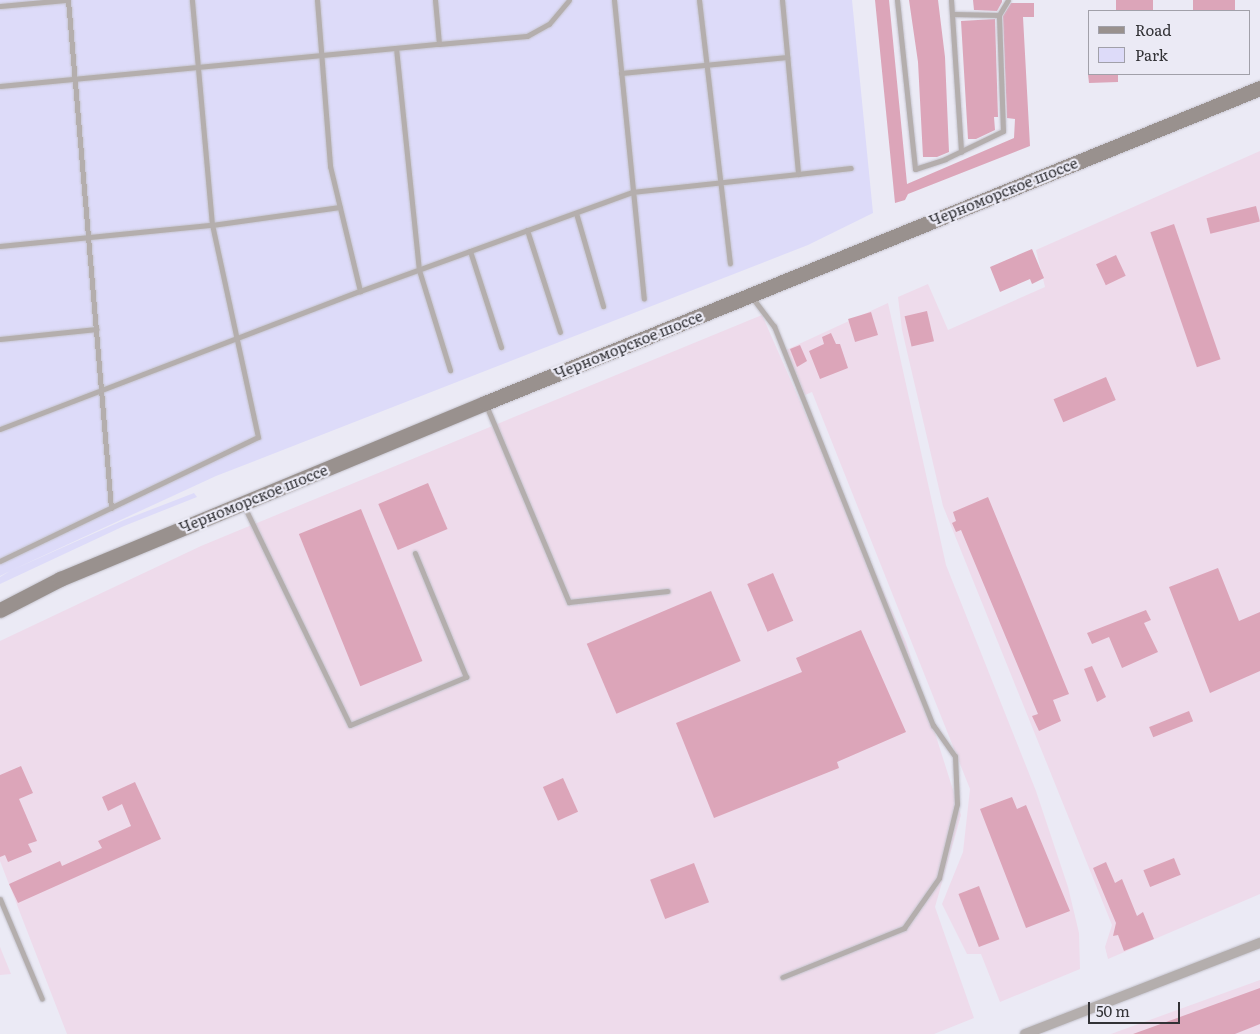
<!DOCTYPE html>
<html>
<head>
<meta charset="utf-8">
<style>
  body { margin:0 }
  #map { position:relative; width:1260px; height:1034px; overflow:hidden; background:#ebeaf5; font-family:Literata,serif }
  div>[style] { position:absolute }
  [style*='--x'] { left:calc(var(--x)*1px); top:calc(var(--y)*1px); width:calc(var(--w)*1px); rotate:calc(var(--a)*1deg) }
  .industrial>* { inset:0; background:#eedbeb }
  .green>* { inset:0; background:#dddbf9 }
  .building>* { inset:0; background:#dca5b9; transform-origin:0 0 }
  .roads { filter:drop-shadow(0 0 1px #c6c5cf) drop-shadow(0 0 1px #c6c5cf) }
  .service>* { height:5px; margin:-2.5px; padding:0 2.5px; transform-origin:2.5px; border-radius:2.5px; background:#b4aead }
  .minor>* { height:10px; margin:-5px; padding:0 5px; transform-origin:5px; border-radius:5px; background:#b4aead }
  .secondary>* { height:15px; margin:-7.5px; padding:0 7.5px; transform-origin:7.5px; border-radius:7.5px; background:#99918e }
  span { translate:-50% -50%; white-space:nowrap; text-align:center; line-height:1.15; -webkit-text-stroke:4.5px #ebeaf5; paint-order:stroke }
  .street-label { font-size:15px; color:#323236 }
  .legend { position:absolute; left:1088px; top:10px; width:162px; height:65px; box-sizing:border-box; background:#ebeaf5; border:1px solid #a1a0a9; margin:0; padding:6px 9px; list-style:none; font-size:15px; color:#323236 }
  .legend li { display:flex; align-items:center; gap:10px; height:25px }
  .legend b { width:25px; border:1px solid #a1a0a9 }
  .scale { position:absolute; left:1088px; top:1002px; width:92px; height:22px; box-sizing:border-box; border:2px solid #323236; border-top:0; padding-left:6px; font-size:15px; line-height:18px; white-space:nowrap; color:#323236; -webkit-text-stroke:4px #ebeaf5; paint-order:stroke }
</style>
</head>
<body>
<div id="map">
  <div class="industrial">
    <div style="clip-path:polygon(1260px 151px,1260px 894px,1108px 959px,1105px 947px,1112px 925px,943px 506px,902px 330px,898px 297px,928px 284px,948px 330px,1045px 287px,1036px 250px)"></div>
    <div style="clip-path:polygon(888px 303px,946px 565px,1036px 791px,1068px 887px,1079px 933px,1080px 969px,1000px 1002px,981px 954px,967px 954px,942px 904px,963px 852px,970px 789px,812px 392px,805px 395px,786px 350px)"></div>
    <div style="clip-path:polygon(762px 315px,906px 642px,961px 815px,935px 907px,974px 1018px,934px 1034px,67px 1034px,0 861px,0 641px,201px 546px)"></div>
    <div style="clip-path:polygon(0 947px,11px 974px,0 975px)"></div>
    <div style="clip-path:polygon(1260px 980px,1260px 1034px,1111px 1034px)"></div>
  </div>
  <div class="green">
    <div style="clip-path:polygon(0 0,852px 0,873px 213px,808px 245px,216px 476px,10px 571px,124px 520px,194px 493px,197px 497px,124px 526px,0 584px,0 577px,10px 571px,0 576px)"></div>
  </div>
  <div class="building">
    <div style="clip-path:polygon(875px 0,889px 0,907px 184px,1014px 138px,1015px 119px,1007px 118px,1003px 16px,1011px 3px,1034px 3px,1034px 17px,1023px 17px,1030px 146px,908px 194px,905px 200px,895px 203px)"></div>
    <div style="clip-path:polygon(909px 0,938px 0,945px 57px,949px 152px,937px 157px,923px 157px,918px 62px)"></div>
    <div style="clip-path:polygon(973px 0,1002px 0,1002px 2px,997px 11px,974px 10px)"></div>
    <div style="left:1116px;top:0;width:37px;height:11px"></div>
    <div style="left:1193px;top:0;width:42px;height:11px"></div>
    <div style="clip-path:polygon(995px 19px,998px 117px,994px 117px,995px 130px,976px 139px,968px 139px,961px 21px)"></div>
    <div style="clip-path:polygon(1088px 74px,1118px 74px,1118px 82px,1089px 83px)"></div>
    <div style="left:1256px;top:206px;width:16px;height:51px;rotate:76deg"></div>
    <div style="left:1174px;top:224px;width:143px;height:25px;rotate:71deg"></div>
    <div style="clip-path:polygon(1032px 249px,1044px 278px,1032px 284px,1030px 279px,1000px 292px,990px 267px)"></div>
    <div style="left:1116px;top:255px;width:23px;height:22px;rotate:65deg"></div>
    <div style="left:927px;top:311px;width:31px;height:23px;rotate:77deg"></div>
    <div style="left:871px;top:312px;width:24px;height:24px;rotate:73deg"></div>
    <div style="clip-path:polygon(831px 333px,836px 344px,840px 344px,848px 368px,820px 379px,809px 351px,824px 344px,822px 337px)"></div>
    <div style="clip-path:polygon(800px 345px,807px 361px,797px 367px,790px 349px)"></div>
    <div style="left:1106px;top:377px;width:25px;height:57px;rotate:67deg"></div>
    <div style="left:428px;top:483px;width:50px;height:54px;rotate:67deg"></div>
    <div style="clip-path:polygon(988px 497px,1069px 694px,1053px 700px,1061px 721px,1039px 731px,1032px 716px,1038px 714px,961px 530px,956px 532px,952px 523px,956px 521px,953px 512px)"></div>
    <div style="left:361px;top:509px;width:164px;height:67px;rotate:68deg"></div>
    <div style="clip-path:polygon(1218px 568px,1239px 621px,1260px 612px,1260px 671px,1210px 693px,1169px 587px)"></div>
    <div style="left:773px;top:573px;width:52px;height:28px;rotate:67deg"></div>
    <div style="left:711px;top:591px;width:76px;height:135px;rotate:67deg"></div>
    <div style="clip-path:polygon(1146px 610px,1151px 620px,1144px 623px,1158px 652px,1122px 668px,1109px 637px,1092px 644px,1087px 633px)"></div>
    <div style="clip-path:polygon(861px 630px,906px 732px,837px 762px,839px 768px,714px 818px,676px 723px,802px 672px,796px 658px)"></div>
    <div style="clip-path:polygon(1092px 666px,1106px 697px,1097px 702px,1084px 669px)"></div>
    <div style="left:1189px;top:711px;width:11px;height:43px;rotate:68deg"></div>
    <div style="clip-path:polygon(21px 766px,33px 793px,19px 799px,37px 841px,28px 844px,32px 852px,8px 862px,5px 855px,0 857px,0 775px)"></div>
    <div style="left:563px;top:778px;width:37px;height:22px;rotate:66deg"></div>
    <div style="clip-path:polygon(135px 782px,161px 839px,18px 903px,9px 884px,60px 861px,62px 866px,102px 848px,98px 841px,131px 826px,122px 804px,108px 811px,102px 797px)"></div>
    <div style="clip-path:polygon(1012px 797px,1017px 809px,1026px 805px,1070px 911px,1026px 928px,980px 809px)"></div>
    <div style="left:1174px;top:858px;width:18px;height:33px;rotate:68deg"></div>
    <div style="clip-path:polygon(1106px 862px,1115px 883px,1122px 879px,1137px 916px,1143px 912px,1154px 939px,1124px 951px,1118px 935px,1113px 936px,1116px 923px,1093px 868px)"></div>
    <div style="left:694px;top:863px;width:42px;height:47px;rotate:69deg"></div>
    <div style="left:979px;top:886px;width:57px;height:22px;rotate:69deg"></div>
    <div style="clip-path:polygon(1260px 988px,1260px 1024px,1235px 1034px,1133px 1034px)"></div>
  </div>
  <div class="roads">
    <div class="service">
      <div style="--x:68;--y:0;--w:510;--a:85.16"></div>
      <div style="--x:317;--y:0;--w:167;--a:85.5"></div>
      <div style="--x:330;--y:166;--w:129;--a:76.5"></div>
      <div style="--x:435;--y:0;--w:44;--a:84.8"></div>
      <div style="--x:439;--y:44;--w:88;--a:-5.2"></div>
      <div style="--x:527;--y:36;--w:25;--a:-29"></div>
      <div style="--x:549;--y:24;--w:31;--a:-50"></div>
      <div style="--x:614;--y:0;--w:300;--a:84.3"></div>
      <div style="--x:699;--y:0;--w:265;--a:83.3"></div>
      <div style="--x:782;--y:0;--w:175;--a:84.7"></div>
      <div style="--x:798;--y:174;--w:53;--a:-6.5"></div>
      <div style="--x:897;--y:0;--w:170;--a:83.9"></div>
      <div style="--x:915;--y:169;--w:32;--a:-18"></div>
      <div style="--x:945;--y:159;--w:64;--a:-25.8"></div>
      <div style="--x:1003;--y:131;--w:116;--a:-92"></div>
      <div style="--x:999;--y:15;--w:17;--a:-59"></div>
      <div style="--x:951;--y:0;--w:152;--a:86.2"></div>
      <div style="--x:0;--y:6;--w:66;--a:-5.2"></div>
      <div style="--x:953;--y:14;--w:46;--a:1.2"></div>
      <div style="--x:396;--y:48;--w:223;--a:84.1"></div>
      <div style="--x:419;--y:270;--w:105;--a:72.8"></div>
      <div style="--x:621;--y:73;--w:167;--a:-5.5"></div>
      <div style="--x:0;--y:86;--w:441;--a:-5.5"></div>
      <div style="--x:576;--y:213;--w:97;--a:73.8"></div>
      <div style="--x:527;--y:230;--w:107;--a:72.1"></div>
      <div style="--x:0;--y:246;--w:213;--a:-5.7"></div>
      <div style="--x:212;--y:225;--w:129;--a:-8"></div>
      <div style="--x:470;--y:251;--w:101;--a:72.1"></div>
      <div style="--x:751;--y:296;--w:38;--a:53"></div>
      <div style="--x:774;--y:326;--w:430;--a:68.3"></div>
      <div style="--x:933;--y:725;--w:38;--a:55"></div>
      <div style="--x:955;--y:756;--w:48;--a:87.6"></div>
      <div style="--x:957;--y:804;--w:76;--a:103.7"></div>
      <div style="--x:939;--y:878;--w:61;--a:125"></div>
      <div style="--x:904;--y:928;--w:131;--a:158"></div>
      <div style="--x:0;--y:339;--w:97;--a:-5.9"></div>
      <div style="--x:486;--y:405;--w:214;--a:67.2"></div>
      <div style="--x:569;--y:602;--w:99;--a:-6.4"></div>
      <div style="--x:0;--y:429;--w:386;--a:-21"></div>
      <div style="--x:360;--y:291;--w:289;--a:-20"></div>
      <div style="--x:632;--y:192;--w:167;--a:-6.2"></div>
      <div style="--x:244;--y:506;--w:243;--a:64.2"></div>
      <div style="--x:350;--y:725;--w:126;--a:-22.5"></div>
      <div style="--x:466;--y:677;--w:134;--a:-112.4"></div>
      <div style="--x:0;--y:561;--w:286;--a:-25.7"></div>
      <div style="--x:258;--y:437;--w:217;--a:-102.2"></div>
      <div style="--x:212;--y:225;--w:226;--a:-95.1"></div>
      <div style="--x:0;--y:899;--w:108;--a:67.2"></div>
    </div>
    <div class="minor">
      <div style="--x:1025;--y:1034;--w:252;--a:-21.2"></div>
    </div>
    <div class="secondary">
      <div style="--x:0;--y:610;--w:68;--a:-27.3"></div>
      <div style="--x:60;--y:579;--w:460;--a:-22.5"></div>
      <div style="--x:485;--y:403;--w:837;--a:-22.12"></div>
    </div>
  </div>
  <div class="street-label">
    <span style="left:1003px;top:191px;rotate:-22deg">Черноморское шоссе</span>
    <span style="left:628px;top:344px;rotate:-22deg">Черноморское шоссе</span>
    <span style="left:253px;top:498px;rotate:-22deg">Черноморское шоссе</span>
  </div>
  <ul class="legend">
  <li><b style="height:6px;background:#99918e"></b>Road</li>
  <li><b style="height:14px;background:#dddbf9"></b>Park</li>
  </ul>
  <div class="scale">50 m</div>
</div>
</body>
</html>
